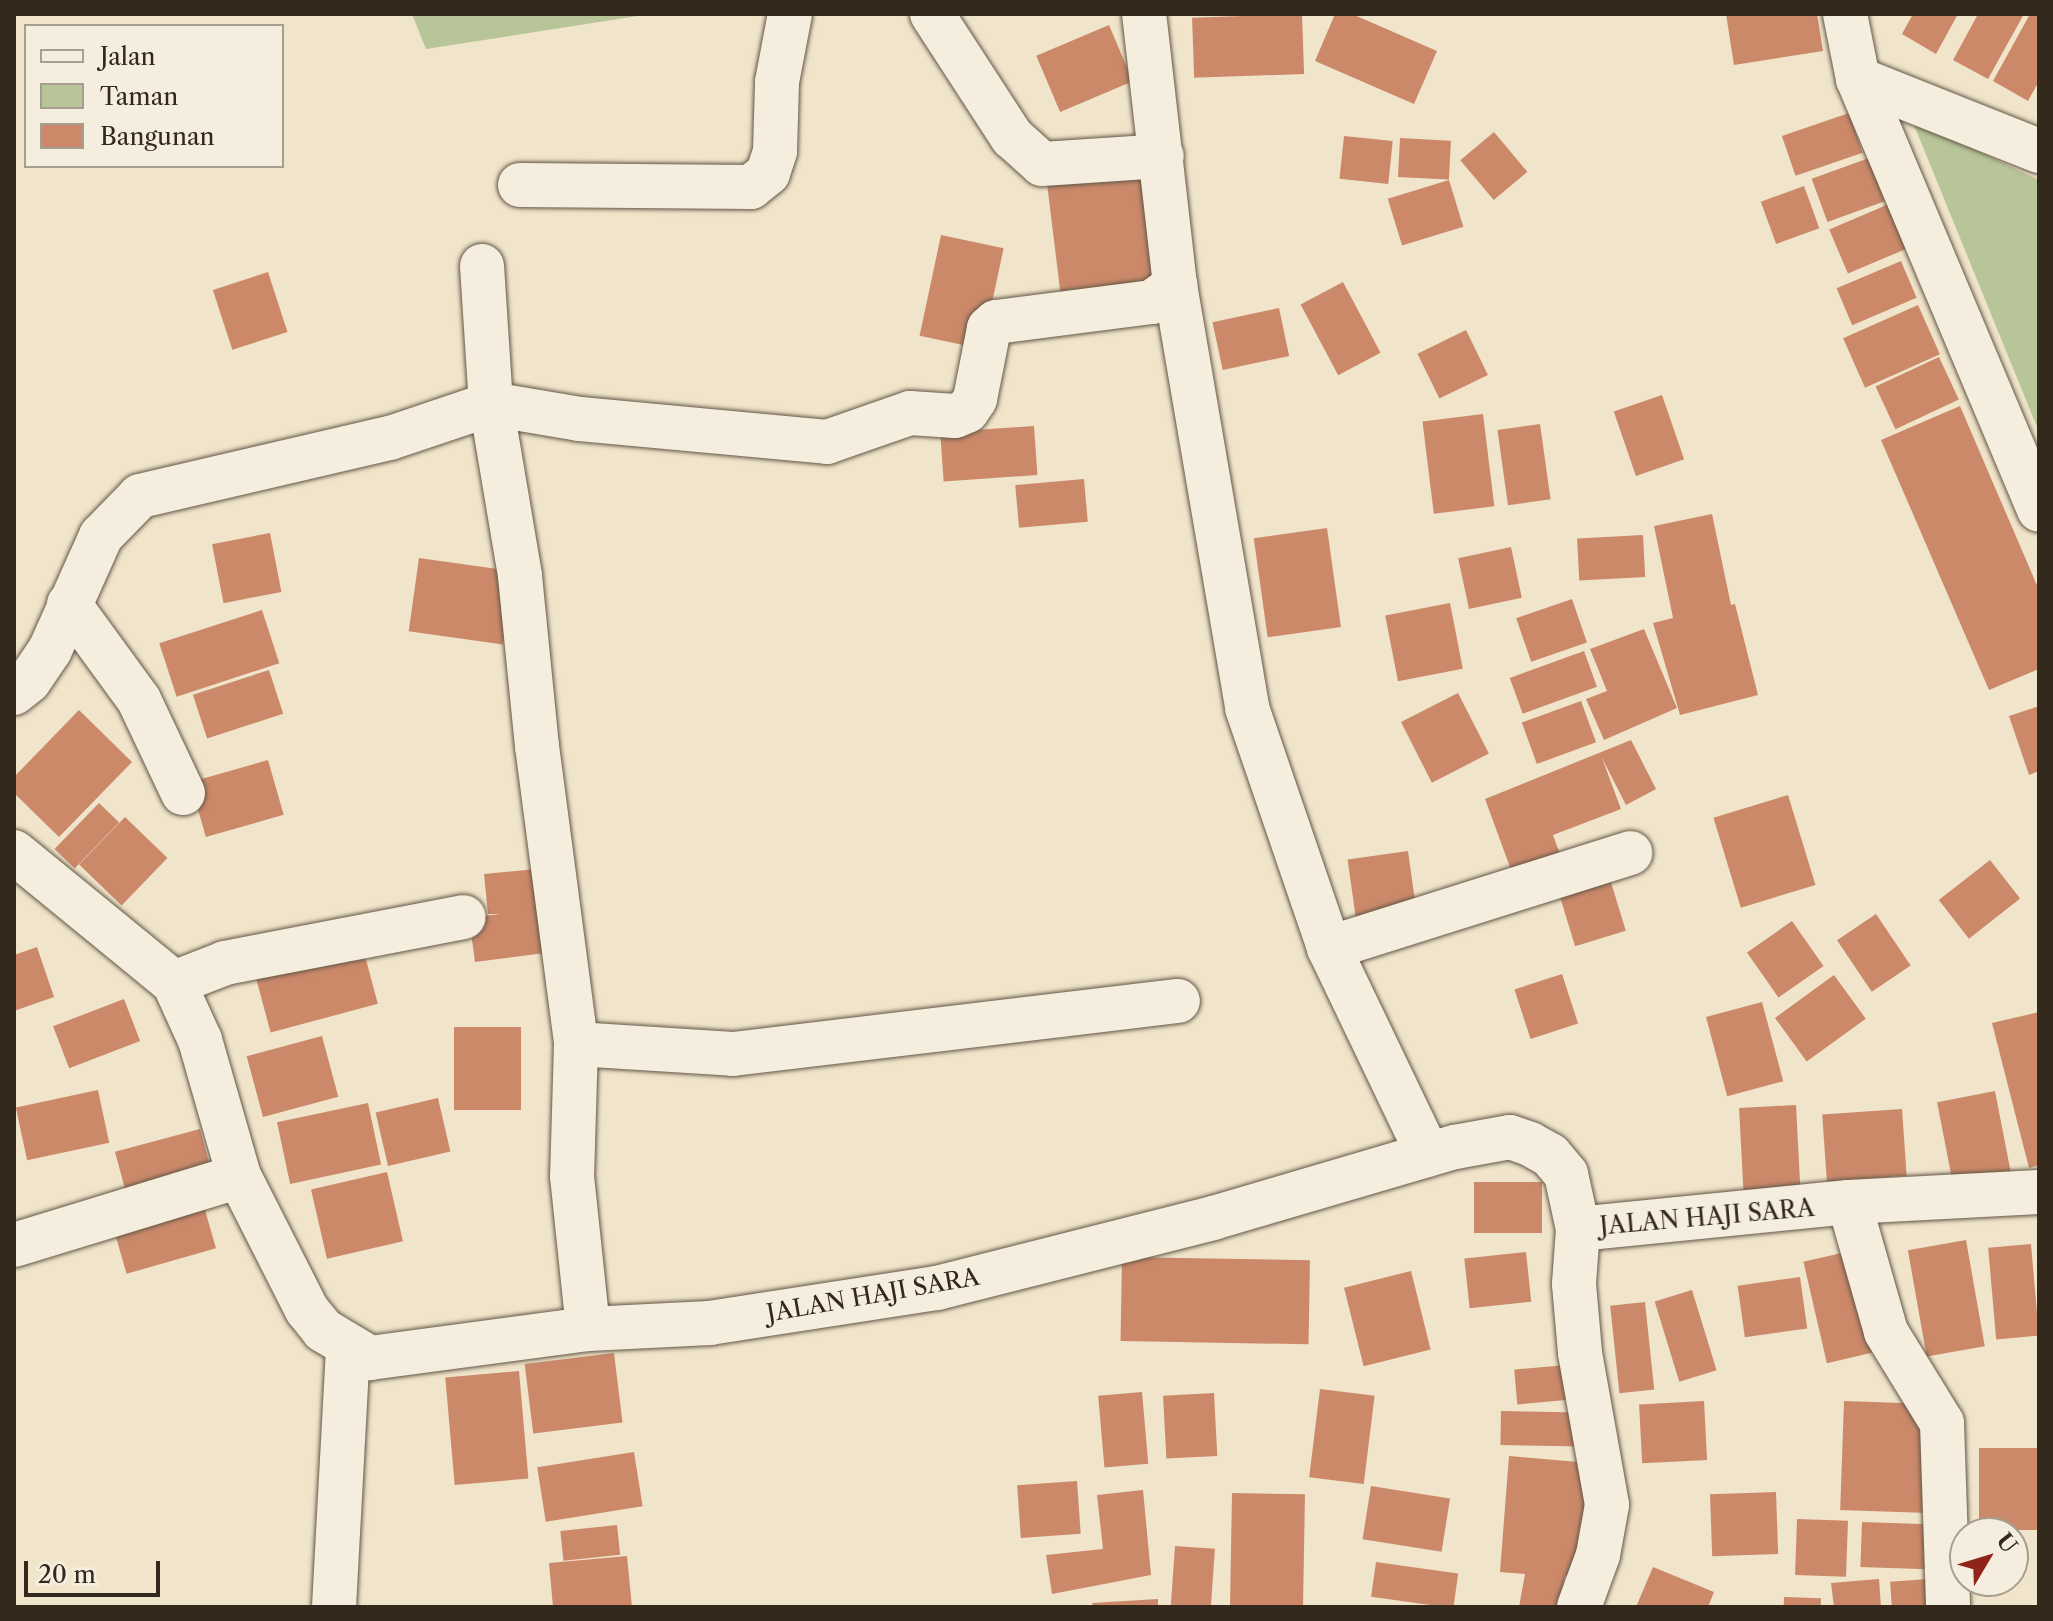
<!DOCTYPE html>
<html>
<head>
<meta charset="utf-8">
<style>
  body { margin:0 }
  #map { position:relative; width:2053px; height:1621px; overflow:hidden; background:#f0e4ca; font-family:"Libre Caslon Text",serif }
  div>[style] { position:absolute }
  [style*='--x'] { left:calc(var(--x)*1px); top:calc(var(--y)*1px); width:calc(var(--w)*1px); rotate:calc(var(--a)*1deg) }
  .green>* { inset:0; background:#b7c598 }
  .building>* { inset:0; background:#cb896a; transform-origin:0 0 }
  .roads { filter:drop-shadow(0 0 2px #625747) drop-shadow(0 0 2px #625747) }
  .minor>* { height:44px; margin:-22px; padding:0 22px; transform-origin:22px; border-radius:22px; background:#f5eddd }
  span { translate:-50% -50%; white-space:nowrap; text-align:center; line-height:1.15; -webkit-text-stroke:8px #f5eddd; paint-order:stroke }
  .street-label { font-size:24px; color:#32281b }
  .frame { position:absolute; inset:0; border:16px solid #32281b; pointer-events:none }
  .legend { position:absolute; left:24px; top:24px; width:260px; height:144px; box-sizing:border-box; background:#f5eddd; border:2px solid #a79e8f; margin:0; padding:10px 14px; list-style:none; font-size:24px; color:#32281b }
  .legend li { display:flex; align-items:center; gap:16px; height:40px }
  .legend b { width:40px; border:2px solid #a79e8f }
  .north { position:absolute; left:1949px; top:1517px; width:80px; height:80px; box-sizing:border-box; background:#f5eddd; border:2px solid #a79e8f; border-radius:50%; rotate:52deg; font-size:22px; font-weight:700; line-height:32px; text-align:center; color:#32281b }
  .north::after { content:''; display:block; margin:auto; width:28px; height:36px; background:#8f2418; clip-path:polygon(50% 0,100% 100%,50% 72%,0 100%) }
  .scale { position:absolute; left:24px; top:1561px; width:136px; height:36px; box-sizing:border-box; border:4px solid #32281b; border-top:0; padding-left:10px; font-size:24px; line-height:28px; white-space:nowrap; color:#32281b; -webkit-text-stroke:6px #f5eddd; paint-order:stroke }
</style>
</head>
<body>
<div id="map">
  <div class="green">
    <div style="clip-path:polygon(412px 14px,650px 14px,426px 49px)"></div>
    <div style="clip-path:polygon(1912px 120px,2039px 180px,2039px 432px)"></div>
  </div>
  <div class="building">
    <div style="left:1302px;top:14px;width:60px;height:110px;rotate:88deg"></div>
    <div style="clip-path:polygon(1335px 14px,1352px 14px,1437px 51px,1414px 104px,1315px 61px)"></div>
    <div style="clip-path:polygon(1726px 14px,1817px 14px,1823px 51px,1734px 65px)"></div>
    <div style="clip-path:polygon(1913px 14px,1958px 14px,1936px 54px,1902px 34px)"></div>
    <div style="clip-path:polygon(1978px 14px,2024px 14px,1988px 79px,1953px 60px)"></div>
    <div style="clip-path:polygon(2030px 14px,2039px 14px,2039px 81px,2028px 101px,1993px 81px)"></div>
    <div style="left:1109px;top:25px;width:61px;height:79px;rotate:67deg"></div>
    <div style="left:1849px;top:113px;width:42px;height:71px;rotate:71deg"></div>
    <div style="left:1494px;top:132px;width:52px;height:44px;rotate:50deg"></div>
    <div style="left:1344px;top:136px;width:49px;height:43px;rotate:6deg"></div>
    <div style="left:1400px;top:138px;width:51px;height:39px;rotate:3deg"></div>
    <div style="left:1869px;top:158px;width:46px;height:61px;rotate:70deg"></div>
    <div style="left:1148px;top:161px;width:129px;height:103px;rotate:83deg"></div>
    <div style="left:1449px;top:180px;width:49px;height:64px;rotate:73deg"></div>
    <div style="left:1804px;top:186px;width:45px;height:46px;rotate:70deg"></div>
    <div style="left:1889px;top:204px;width:48px;height:65px;rotate:67deg"></div>
    <div style="left:941px;top:235px;width:64px;height:103px;rotate:12deg"></div>
    <div style="left:1901px;top:261px;width:40px;height:70px;rotate:67deg"></div>
    <div style="left:268px;top:272px;width:63px;height:58px;rotate:72deg"></div>
    <div style="left:1343px;top:282px;width:80px;height:48px;rotate:62deg"></div>
    <div style="left:1918px;top:305px;width:54px;height:82px;rotate:66deg"></div>
    <div style="left:1279px;top:308px;width:49px;height:68px;rotate:78deg"></div>
    <div style="left:1466px;top:330px;width:50px;height:54px;rotate:64deg"></div>
    <div style="left:1939px;top:357px;width:47px;height:70px;rotate:65deg"></div>
    <div style="left:1662px;top:395px;width:68px;height:51px;rotate:71deg"></div>
    <div style="clip-path:polygon(1960px 406px,2039px 590px,2039px 669px,1989px 690px,1881px 440px)"></div>
    <div style="left:1483px;top:414px;width:93px;height:61px;rotate:83deg"></div>
    <div style="left:1540px;top:424px;width:76px;height:43px;rotate:82deg"></div>
    <div style="left:1034px;top:426px;width:49px;height:94px;rotate:86deg"></div>
    <div style="left:1084px;top:479px;width:43px;height:69px;rotate:85deg"></div>
    <div style="clip-path:polygon(1712px 514px,1731px 605px,1735px 604px,1758px 695px,1680px 715px,1653px 623px,1673px 618px,1654px 526px)"></div>
    <div style="left:1327px;top:528px;width:100px;height:74px;rotate:82deg"></div>
    <div style="left:270px;top:533px;width:60px;height:59px;rotate:79deg"></div>
    <div style="left:1643px;top:535px;width:42px;height:66px;rotate:87deg"></div>
    <div style="left:1511px;top:547px;width:52px;height:54px;rotate:78deg"></div>
    <div style="left:419px;top:558px;width:95px;height:74px;rotate:8deg"></div>
    <div style="left:1572px;top:599px;width:46px;height:59px;rotate:71deg"></div>
    <div style="left:1450px;top:603px;width:67px;height:66px;rotate:79deg"></div>
    <div style="left:262px;top:610px;width:56px;height:108px;rotate:72deg"></div>
    <div style="clip-path:polygon(1644px 629px,1677px 708px,1604px 740px,1586px 699px,1607px 691px,1590px 649px)"></div>
    <div style="left:1584px;top:651px;width:38px;height:79px;rotate:70deg"></div>
    <div style="left:269px;top:670px;width:46px;height:80px;rotate:72deg"></div>
    <div style="left:1458px;top:693px;width:68px;height:64px;rotate:63deg"></div>
    <div style="left:1581px;top:701px;width:44px;height:63px;rotate:70deg"></div>
    <div style="clip-path:polygon(2039px 706px,2039px 771px,2029px 775px,2009px 716px)"></div>
    <div style="clip-path:polygon(79px 710px,132px 762px,59px 837px,14px 793px,14px 777px)"></div>
    <div style="clip-path:polygon(1631px 740px,1656px 789px,1626px 805px,1602px 758px,1621px 809px,1553px 835px,1562px 860px,1514px 878px,1485px 799px)"></div>
    <div style="left:268px;top:760px;width:57px;height:81px;rotate:74deg"></div>
    <div style="left:1788px;top:795px;width:94px;height:78px;rotate:73deg"></div>
    <div style="left:99px;top:803px;width:28px;height:64px;rotate:44deg"></div>
    <div style="left:125px;top:817px;width:59px;height:66px;rotate:44deg"></div>
    <div style="left:1408px;top:851px;width:57px;height:61px;rotate:82deg"></div>
    <div style="left:1990px;top:860px;width:49px;height:65px;rotate:52deg"></div>
    <div style="clip-path:polygon(536px 869px,553px 952px,475px 962px,469px 918px,500px 914px,488px 914px,484px 874px)"></div>
    <div style="left:1610px;top:879px;width:54px;height:53px;rotate:73deg"></div>
    <div style="left:1876px;top:914px;width:62px;height:47px;rotate:56deg"></div>
    <div style="left:1792px;top:921px;width:55px;height:55px;rotate:55deg"></div>
    <div style="left:361px;top:941px;width:65px;height:111px;rotate:75deg"></div>
    <div style="clip-path:polygon(37px 947px,54px 997px,14px 1011px,14px 955px)"></div>
    <div style="left:1562px;top:974px;width:52px;height:50px;rotate:72deg"></div>
    <div style="left:1834px;top:975px;width:54px;height:73px;rotate:54deg"></div>
    <div style="left:124px;top:999px;width:45px;height:76px;rotate:69deg"></div>
    <div style="left:1762px;top:1002px;width:82px;height:58px;rotate:75deg"></div>
    <div style="clip-path:polygon(2039px 1012px,2039px 1165px,2029px 1168px,1992px 1023px)"></div>
    <div style="left:454px;top:1027px;width:67px;height:83px"></div>
    <div style="left:322px;top:1036px;width:63px;height:78px;rotate:75deg"></div>
    <div style="left:98px;top:1090px;width:54px;height:84px;rotate:78deg"></div>
    <div style="left:1995px;top:1091px;width:83px;height:59px;rotate:79deg"></div>
    <div style="left:438px;top:1098px;width:55px;height:64px;rotate:77deg"></div>
    <div style="left:368px;top:1103px;width:63px;height:93px;rotate:78deg"></div>
    <div style="left:1796px;top:1105px;width:83px;height:57px;rotate:87deg"></div>
    <div style="left:1902px;top:1109px;width:67px;height:80px;rotate:86deg"></div>
    <div style="left:200px;top:1129px;width:49px;height:88px;rotate:75deg"></div>
    <div style="left:387px;top:1172px;width:71px;height:78px;rotate:77deg"></div>
    <div style="left:1474px;top:1182px;width:68px;height:51px"></div>
    <div style="left:203px;top:1203px;width:47px;height:93px;rotate:74deg"></div>
    <div style="left:1966px;top:1240px;width:108px;height:59px;rotate:80deg"></div>
    <div style="left:2031px;top:1244px;width:92px;height:43px;rotate:85deg"></div>
    <div style="left:1859px;top:1249px;width:104px;height:57px;rotate:77deg"></div>
    <div style="left:1526px;top:1252px;width:50px;height:62px;rotate:84deg"></div>
    <div style="left:1122px;top:1257px;width:188px;height:84px;rotate:1deg"></div>
    <div style="left:1411px;top:1271px;width:81px;height:69px;rotate:76deg"></div>
    <div style="left:1800px;top:1277px;width:52px;height:63px;rotate:82deg"></div>
    <div style="left:1692px;top:1290px;width:84px;height:39px;rotate:73deg"></div>
    <div style="left:1645px;top:1302px;width:88px;height:35px;rotate:84deg"></div>
    <div style="left:614px;top:1353px;width:70px;height:90px;rotate:83deg"></div>
    <div style="left:1578px;top:1364px;width:35px;height:64px;rotate:85deg"></div>
    <div style="left:519px;top:1371px;width:108px;height:74px;rotate:85deg"></div>
    <div style="left:1320px;top:1389px;width:55px;height:89px;rotate:7deg"></div>
    <div style="left:1142px;top:1392px;width:72px;height:44px;rotate:85deg"></div>
    <div style="left:1214px;top:1393px;width:63px;height:51px;rotate:87deg"></div>
    <div style="left:1704px;top:1401px;width:59px;height:65px;rotate:87deg"></div>
    <div style="left:1844px;top:1401px;width:88px;height:109px;rotate:2deg"></div>
    <div style="left:1501px;top:1411px;width:80px;height:34px;rotate:1deg"></div>
    <div style="left:2039px;top:1448px;width:82px;height:60px;rotate:90deg"></div>
    <div style="left:634px;top:1452px;width:55px;height:98px;rotate:81deg"></div>
    <div style="clip-path:polygon(1509px 1456px,1589px 1463px,1580px 1577px,1565px 1576px,1559px 1607px,1519px 1607px,1525px 1574px,1500px 1572px)"></div>
    <div style="left:1077px;top:1481px;width:53px;height:60px;rotate:86deg"></div>
    <div style="left:1371px;top:1486px;width:80px;height:54px;rotate:9deg"></div>
    <div style="clip-path:polygon(1143px 1490px,1151px 1575px,1052px 1594px,1046px 1555px,1103px 1549px,1097px 1495px)"></div>
    <div style="left:1776px;top:1492px;width:62px;height:66px;rotate:88deg"></div>
    <div style="left:1232px;top:1493px;width:73px;height:114px;rotate:1deg"></div>
    <div style="left:1797px;top:1519px;width:51px;height:56px;rotate:2deg"></div>
    <div style="left:1862px;top:1522px;width:81px;height:45px;rotate:2deg"></div>
    <div style="left:617px;top:1525px;width:30px;height:57px;rotate:84deg"></div>
    <div style="left:1175px;top:1546px;width:40px;height:60px;rotate:4deg"></div>
    <div style="clip-path:polygon(627px 1556px,632px 1607px,553px 1607px,549px 1563px)"></div>
    <div style="left:1376px;top:1562px;width:83px;height:35px;rotate:8deg"></div>
    <div style="clip-path:polygon(1653px 1567px,1714px 1592px,1708px 1607px,1636px 1607px)"></div>
    <div style="left:1942px;top:1578px;width:29px;height:52px;rotate:86deg"></div>
    <div style="clip-path:polygon(1879px 1579px,1881px 1607px,1834px 1607px,1831px 1583px)"></div>
    <div style="left:1784px;top:1597px;width:37px;height:10px;rotate:2deg"></div>
    <div style="clip-path:polygon(1158px 1599px,1158px 1607px,1093px 1607px,1092px 1603px)"></div>
  </div>
  <div class="roads">
    <div class="minor">
      <div style="--x:932;--y:14;--w:147;--a:57"></div>
      <div style="--x:1012;--y:137;--w:40;--a:42"></div>
      <div style="--x:1042;--y:164;--w:120;--a:-3.8"></div>
      <div style="--x:1845;--y:14;--w:66;--a:78.7"></div>
      <div style="--x:1858;--y:79;--w:467;--a:67.2"></div>
      <div style="--x:1858;--y:79;--w:195;--a:21.7"></div>
      <div style="--x:520;--y:185;--w:231;--a:0.5"></div>
      <div style="--x:751;--y:187;--w:22;--a:-39"></div>
      <div style="--x:768;--y:173;--w:23;--a:-72"></div>
      <div style="--x:775;--y:151;--w:69;--a:-88.3"></div>
      <div style="--x:777;--y:82;--w:69;--a:-79.2"></div>
      <div style="--x:482;--y:266;--w:138;--a:86.3"></div>
      <div style="--x:491;--y:404;--w:174;--a:80.4"></div>
      <div style="--x:520;--y:576;--w:171;--a:84.3"></div>
      <div style="--x:537;--y:746;--w:301;--a:82.5"></div>
      <div style="--x:576;--y:1044;--w:132;--a:91.7"></div>
      <div style="--x:572;--y:1176;--w:154;--a:84"></div>
      <div style="--x:1175;--y:285;--w:429;--a:80.3"></div>
      <div style="--x:1247;--y:708;--w:254;--a:71.1"></div>
      <div style="--x:1329;--y:948;--w:229;--a:64.4"></div>
      <div style="--x:69;--y:604;--w:119;--a:53.9"></div>
      <div style="--x:139;--y:700;--w:103;--a:64.7"></div>
      <div style="--x:14;--y:693;--w:19;--a:-39"></div>
      <div style="--x:29;--y:681;--w:37;--a:-56"></div>
      <div style="--x:50;--y:650;--w:125;--a:-65.9"></div>
      <div style="--x:101;--y:536;--w:56;--a:-45.7"></div>
      <div style="--x:140;--y:496;--w:257;--a:-13.1"></div>
      <div style="--x:390;--y:438;--w:107;--a:-18.6"></div>
      <div style="--x:491;--y:404;--w:90;--a:9.6"></div>
      <div style="--x:580;--y:419;--w:248;--a:5.3"></div>
      <div style="--x:827;--y:442;--w:88;--a:-19.3"></div>
      <div style="--x:910;--y:413;--w:45;--a:3.8"></div>
      <div style="--x:955;--y:416;--w:13;--a:-23"></div>
      <div style="--x:967;--y:411;--w:14;--a:-56"></div>
      <div style="--x:975;--y:399;--w:72;--a:-78.8"></div>
      <div style="--x:989;--y:328;--w:9;--a:-41"></div>
      <div style="--x:996;--y:322;--w:157;--a:-7.3"></div>
      <div style="--x:1152;--y:302;--w:29;--a:-36"></div>
      <div style="--x:1175;--y:285;--w:273;--a:-96.5"></div>
      <div style="--x:14;--y:852;--w:207;--a:39.3"></div>
      <div style="--x:174;--y:983;--w:63;--a:65.5"></div>
      <div style="--x:200;--y:1040;--w:141;--a:74"></div>
      <div style="--x:239;--y:1176;--w:150;--a:63.1"></div>
      <div style="--x:307;--y:1310;--w:26;--a:51"></div>
      <div style="--x:323;--y:1330;--w:55;--a:30.8"></div>
      <div style="--x:370;--y:1358;--w:220;--a:-7.6"></div>
      <div style="--x:588;--y:1329;--w:122;--a:-2.8"></div>
      <div style="--x:710;--y:1323;--w:230;--a:-8.8"></div>
      <div style="--x:937;--y:1288;--w:285;--a:-14.2"></div>
      <div style="--x:1213;--y:1218;--w:252;--a:-16.4"></div>
      <div style="--x:1455;--y:1147;--w:56;--a:-10.3"></div>
      <div style="--x:1510;--y:1137;--w:21;--a:19"></div>
      <div style="--x:1530;--y:1144;--w:23;--a:29"></div>
      <div style="--x:1550;--y:1155;--w:25;--a:50"></div>
      <div style="--x:1566;--y:1174;--w:56;--a:77.7"></div>
      <div style="--x:1578;--y:1229;--w:55;--a:94.2"></div>
      <div style="--x:1574;--y:1284;--w:69;--a:85"></div>
      <div style="--x:1580;--y:1353;--w:154;--a:79.9"></div>
      <div style="--x:1607;--y:1505;--w:51;--a:100.2"></div>
      <div style="--x:1598;--y:1555;--w:55;--a:110.1"></div>
      <div style="--x:1329;--y:948;--w:316;--a:-17.5"></div>
      <div style="--x:174;--y:983;--w:55;--a:-21.4"></div>
      <div style="--x:225;--y:963;--w:243;--a:-10.9"></div>
      <div style="--x:576;--y:1044;--w:157;--a:3.6"></div>
      <div style="--x:733;--y:1054;--w:448;--a:-6.8"></div>
      <div style="--x:1849;--y:1202;--w:135;--a:74.1"></div>
      <div style="--x:1886;--y:1332;--w:107;--a:58.4"></div>
      <div style="--x:1942;--y:1423;--w:184;--a:88.1"></div>
      <div style="--x:1578;--y:1229;--w:272;--a:-5.7"></div>
      <div style="--x:1849;--y:1202;--w:190;--a:-3"></div>
      <div style="--x:14;--y:1245;--w:235;--a:-17"></div>
      <div style="--x:334;--y:1607;--w:258;--a:-86.9"></div>
    </div>
  </div>
  <div class="street-label">
    <span style="left:1707px;top:1217px;rotate:-5deg">JALAN HAJI SARA</span>
    <span style="left:873px;top:1295px;rotate:-10deg">JALAN HAJI SARA</span>
  </div>
  <div class="frame"></div>
  <ul class="legend">
  <li><b style="height:10px;background:#f5eddd"></b>Jalan</li>
  <li><b style="height:22px;background:#b7c598"></b>Taman</li>
  <li><b style="height:22px;background:#cb896a"></b>Bangunan</li>
  </ul>
  <div class="north">U</div>
  <div class="scale">20 m</div>
</div>
</body>
</html>
